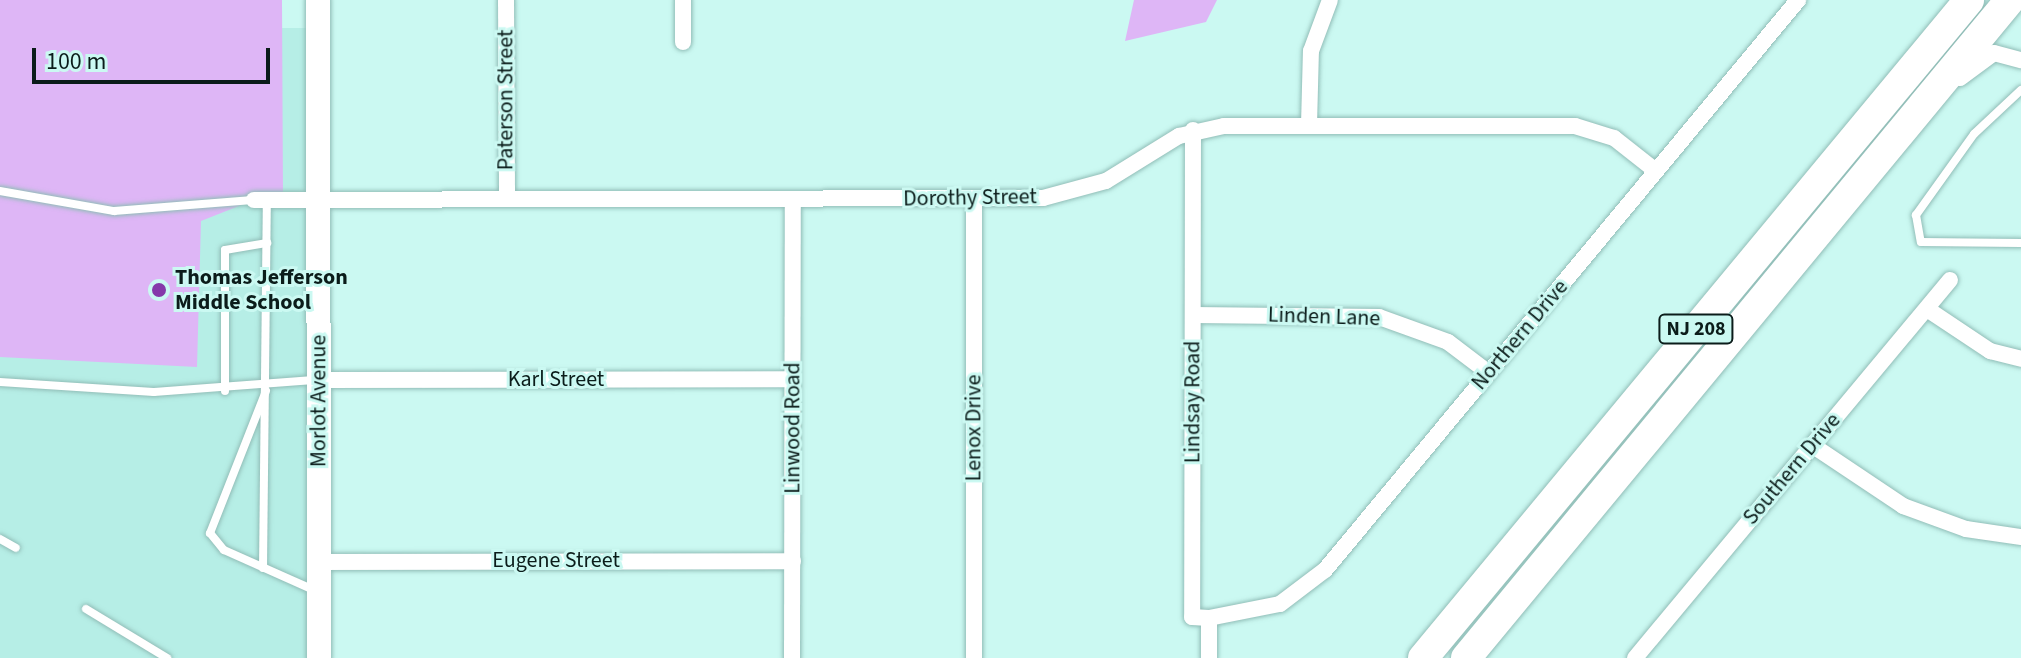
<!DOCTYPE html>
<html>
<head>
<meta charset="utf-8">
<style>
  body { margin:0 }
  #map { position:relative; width:2021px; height:658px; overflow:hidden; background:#cbf9f2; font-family:"Source Sans 3",sans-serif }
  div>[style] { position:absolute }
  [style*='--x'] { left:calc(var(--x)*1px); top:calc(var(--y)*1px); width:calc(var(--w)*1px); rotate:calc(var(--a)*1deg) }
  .built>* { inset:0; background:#b6eee6; transform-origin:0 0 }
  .green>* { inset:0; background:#deb6f6 }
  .roads { filter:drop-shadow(0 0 2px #91bdb7) drop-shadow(0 0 2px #91bdb7) }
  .lane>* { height:8px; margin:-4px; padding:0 4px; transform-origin:4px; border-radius:4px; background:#fff }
  .street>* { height:16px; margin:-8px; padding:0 8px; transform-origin:8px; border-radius:8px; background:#fff }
  .secondary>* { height:24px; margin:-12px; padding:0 12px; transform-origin:12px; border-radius:12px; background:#fff }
  .highway>* { height:30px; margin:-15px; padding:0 15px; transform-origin:15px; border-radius:15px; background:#fff }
  .dots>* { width:22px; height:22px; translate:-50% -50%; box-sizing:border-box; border:4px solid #cbf9f2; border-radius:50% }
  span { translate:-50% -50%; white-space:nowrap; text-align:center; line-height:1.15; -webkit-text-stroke:6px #cbf9f2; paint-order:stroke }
  .shield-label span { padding:2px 6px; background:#cbf9f2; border:2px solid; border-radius:6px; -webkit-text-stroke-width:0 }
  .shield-label { font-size:20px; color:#0b1c1a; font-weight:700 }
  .street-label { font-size:22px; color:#0b1c1a }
  .poi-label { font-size:22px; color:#0b1c1a; font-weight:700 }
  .left { translate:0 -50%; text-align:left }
  .scale { position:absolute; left:32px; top:48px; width:238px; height:36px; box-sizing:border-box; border:4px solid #0b1c1a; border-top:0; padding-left:10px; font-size:24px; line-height:28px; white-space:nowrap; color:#0b1c1a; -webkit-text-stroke:6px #cbf9f2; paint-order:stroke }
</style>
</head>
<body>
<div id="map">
  <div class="built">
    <div style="left:318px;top:28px;width:630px;height:318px;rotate:90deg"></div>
  </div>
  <div class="green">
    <div style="clip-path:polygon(0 0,282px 0,283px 200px,254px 200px,201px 221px,197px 367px,0 357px)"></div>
    <div style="clip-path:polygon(1134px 0,1217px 0,1206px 22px,1125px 41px)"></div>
  </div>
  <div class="roads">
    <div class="lane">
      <div style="--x:2021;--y:90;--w:64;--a:136.9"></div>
      <div style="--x:1974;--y:134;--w:100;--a:125.6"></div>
      <div style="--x:1916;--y:215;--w:27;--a:80"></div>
      <div style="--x:1921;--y:242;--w:100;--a:0.6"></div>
      <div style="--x:0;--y:191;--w:116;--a:10"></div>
      <div style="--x:114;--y:211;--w:139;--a:-4.5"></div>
      <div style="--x:0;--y:382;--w:154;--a:3.7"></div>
      <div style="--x:154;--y:392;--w:160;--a:-4.3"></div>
      <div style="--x:225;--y:391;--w:141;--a:-90"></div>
      <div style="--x:225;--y:250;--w:43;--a:-9.5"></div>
      <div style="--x:266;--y:391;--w:153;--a:111.5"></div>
      <div style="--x:210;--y:533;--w:22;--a:51"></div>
      <div style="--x:224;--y:550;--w:98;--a:24"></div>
      <div style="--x:0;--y:539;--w:18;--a:29"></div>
      <div style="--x:263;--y:568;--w:368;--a:-89.4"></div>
      <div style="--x:86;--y:609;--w:95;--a:31.2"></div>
    </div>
    <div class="street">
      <div style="--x:506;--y:0;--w:199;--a:89.7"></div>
      <div style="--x:683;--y:0;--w:42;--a:90"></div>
      <div style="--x:1960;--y:78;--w:42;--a:-36.3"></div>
      <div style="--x:1994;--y:53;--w:28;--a:15"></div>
      <div style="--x:1309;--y:125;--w:74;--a:-88.5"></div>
      <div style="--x:1311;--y:51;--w:54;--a:-69.6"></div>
      <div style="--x:1193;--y:130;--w:487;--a:90.1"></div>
      <div style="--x:1192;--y:617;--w:17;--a:3"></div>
      <div style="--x:1209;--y:618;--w:40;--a:90"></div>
      <div style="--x:974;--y:199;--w:459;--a:90"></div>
      <div style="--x:254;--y:200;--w:789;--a:-0.15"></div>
      <div style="--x:1043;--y:198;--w:65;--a:-15.1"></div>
      <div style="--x:1106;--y:181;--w:86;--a:-31.7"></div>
      <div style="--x:1179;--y:136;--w:46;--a:-12.5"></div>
      <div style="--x:1224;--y:126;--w:351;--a:0"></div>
      <div style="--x:1575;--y:126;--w:41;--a:17.1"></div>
      <div style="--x:1614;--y:138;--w:53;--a:38.2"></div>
      <div style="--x:1927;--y:309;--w:76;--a:33.7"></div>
      <div style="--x:1990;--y:351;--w:32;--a:14"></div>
      <div style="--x:1193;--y:315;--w:186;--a:0.6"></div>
      <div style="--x:1379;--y:317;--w:73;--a:19.9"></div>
      <div style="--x:1448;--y:342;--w:51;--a:37.1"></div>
      <div style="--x:319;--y:380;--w:473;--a:-0.1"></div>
      <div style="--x:1812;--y:445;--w:110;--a:33.8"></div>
      <div style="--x:1903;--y:506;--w:67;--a:20.1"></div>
      <div style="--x:1966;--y:529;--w:56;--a:8.3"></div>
      <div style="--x:320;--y:562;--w:473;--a:-0.1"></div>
      <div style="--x:1209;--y:618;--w:72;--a:-11.2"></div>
      <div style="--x:1280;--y:604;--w:56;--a:-37.1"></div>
      <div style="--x:1325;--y:570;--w:741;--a:-50.31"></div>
      <div style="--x:792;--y:658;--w:459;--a:-89.9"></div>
      <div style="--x:1635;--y:658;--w:492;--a:-50.2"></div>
    </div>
    <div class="secondary">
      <div style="--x:318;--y:0;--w:658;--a:89.91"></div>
    </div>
    <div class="highway">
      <div style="--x:1423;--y:658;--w:855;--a:-50.31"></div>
      <div style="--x:1466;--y:658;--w:854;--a:-50.42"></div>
    </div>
  </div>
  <div class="dots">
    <div style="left:159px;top:290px;background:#8539aa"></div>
  </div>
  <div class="shield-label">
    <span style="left:1696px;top:329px">NJ 208</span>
  </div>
  <div class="street-label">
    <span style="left:506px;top:100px;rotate:-90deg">Paterson Street</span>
    <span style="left:970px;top:198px;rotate:-1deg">Dorothy Street</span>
    <span style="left:1324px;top:317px;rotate:2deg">Linden Lane</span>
    <span style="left:1520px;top:335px;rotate:-50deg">Northern Drive</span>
    <span style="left:556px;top:380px">Karl Street</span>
    <span style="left:319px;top:401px;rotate:-90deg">Morlot Avenue</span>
    <span style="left:1193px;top:402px;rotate:-90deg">Lindsay Road</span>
    <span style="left:793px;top:428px;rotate:-90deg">Linwood Road</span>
    <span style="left:974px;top:428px;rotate:-90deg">Lenox Drive</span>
    <span style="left:1792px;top:469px;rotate:-50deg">Southern Drive</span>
    <span style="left:556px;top:561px">Eugene Street</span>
  </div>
  <div class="poi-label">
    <span class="left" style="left:175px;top:290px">Thomas Jefferson<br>Middle School</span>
  </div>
  <div class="scale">100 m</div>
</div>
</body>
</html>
